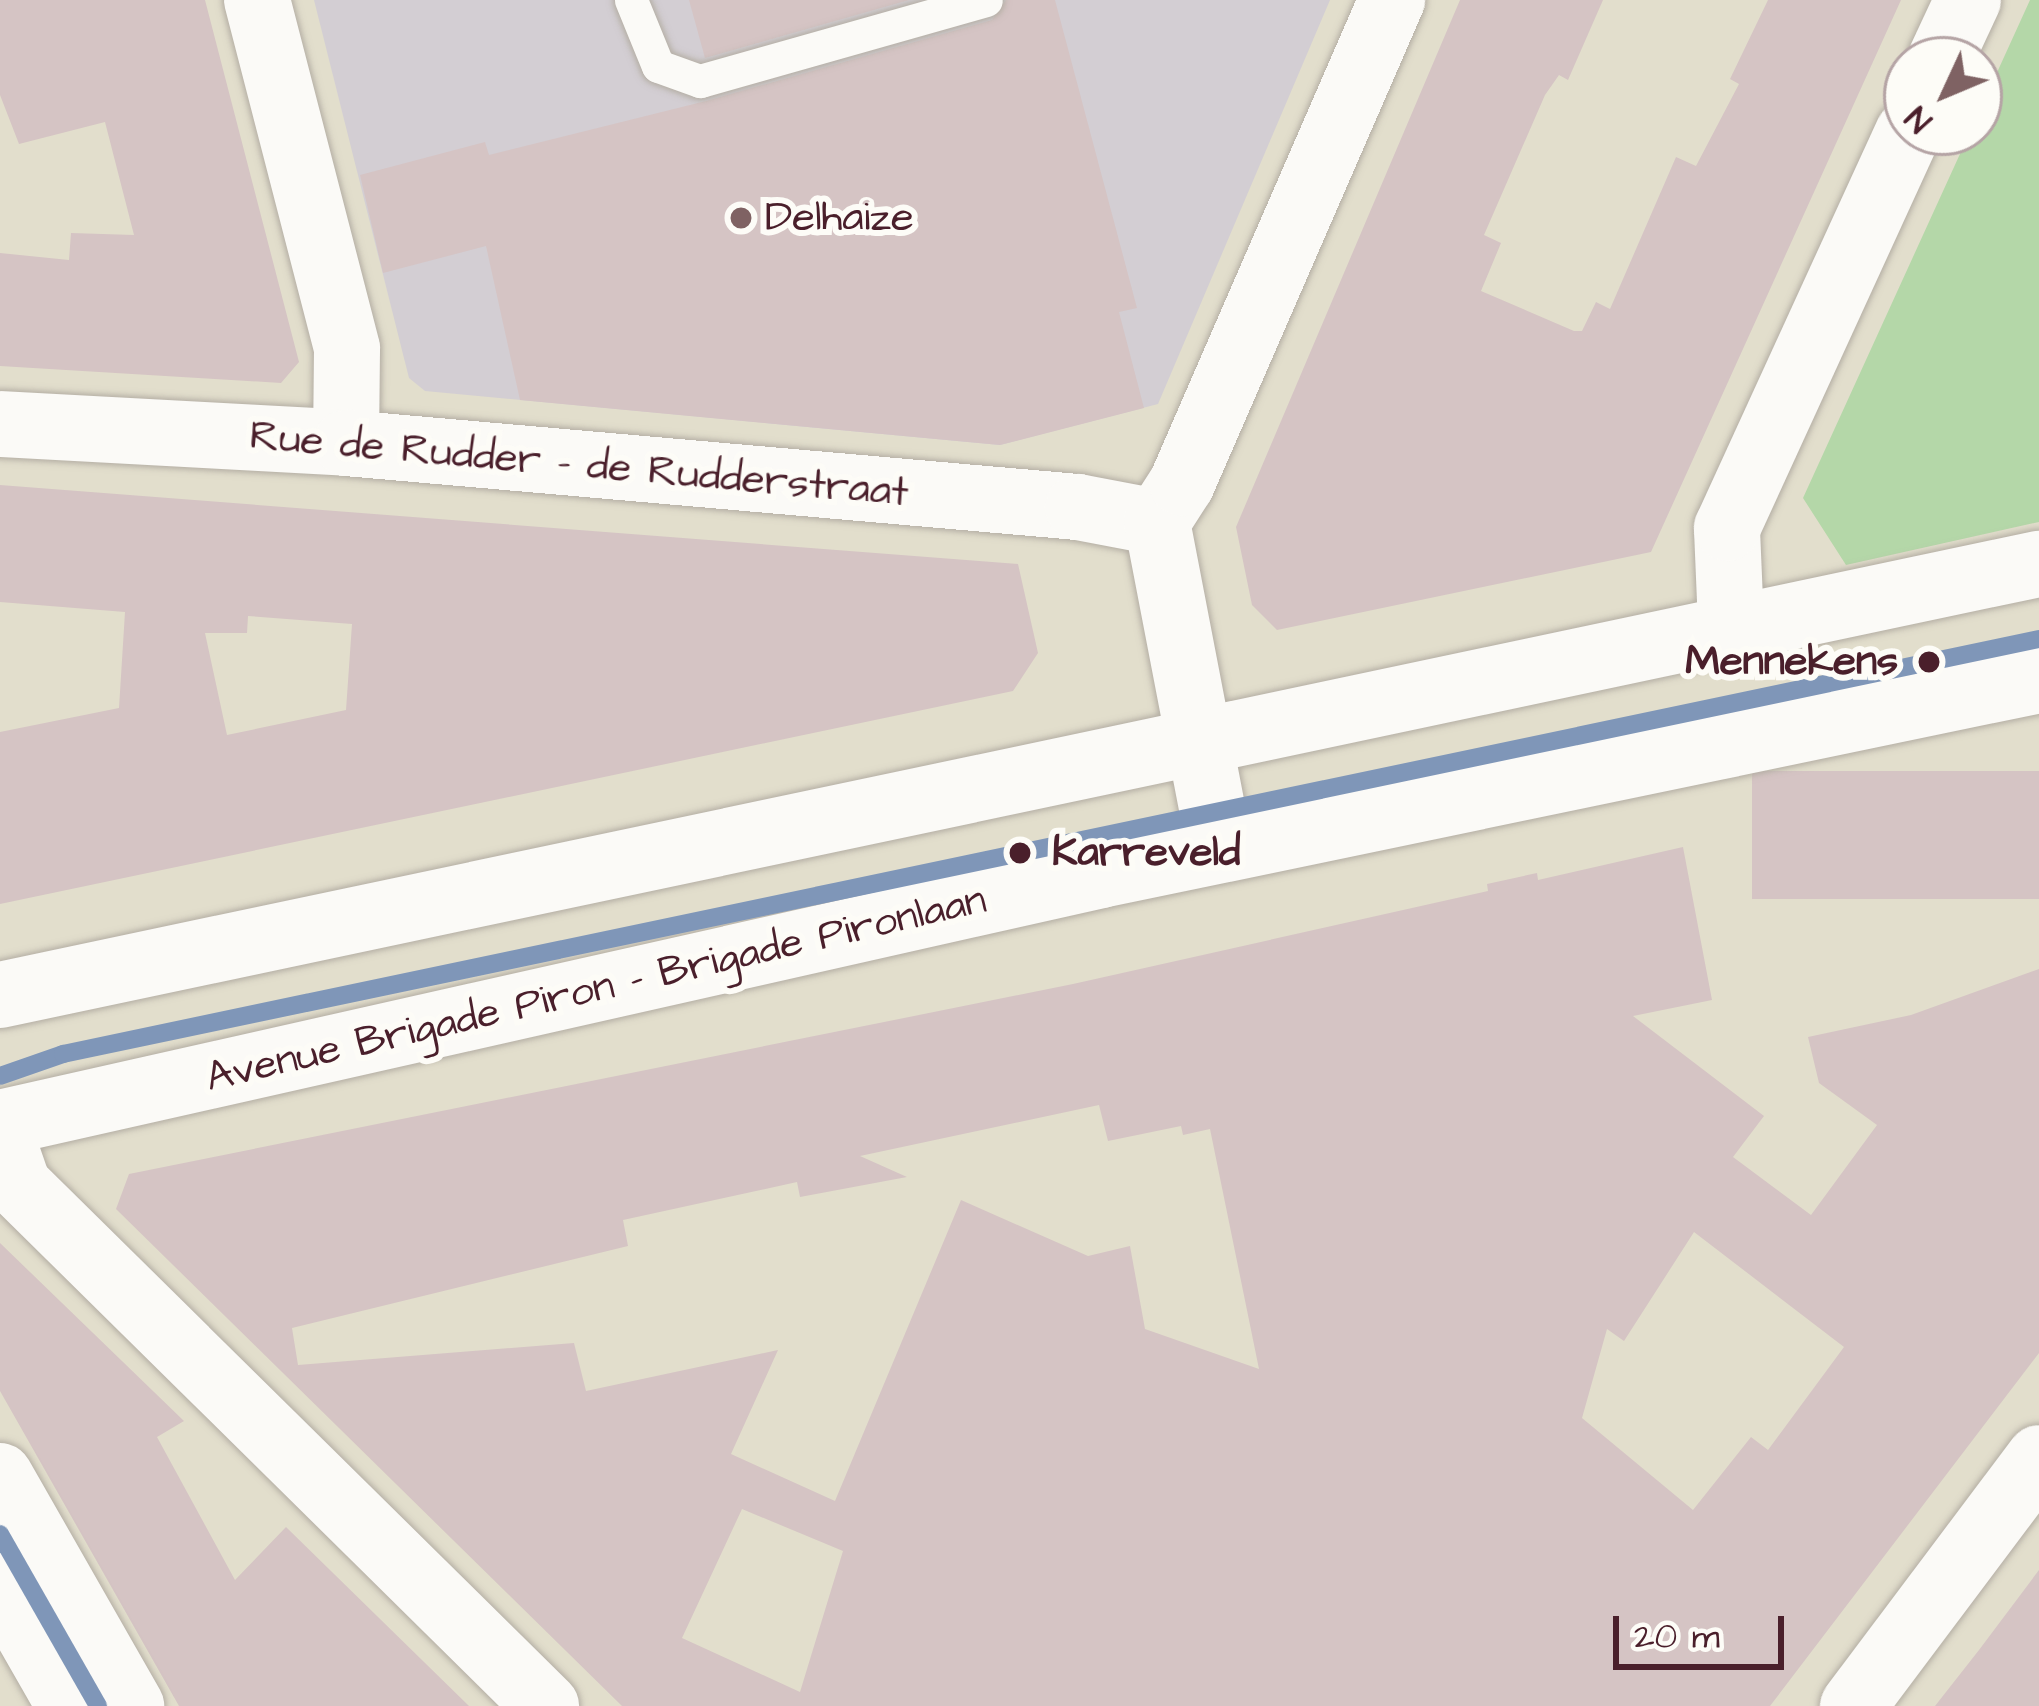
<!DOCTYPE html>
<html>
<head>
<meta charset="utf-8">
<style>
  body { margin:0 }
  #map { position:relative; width:2039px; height:1706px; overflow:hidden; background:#e2decc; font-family:"Architects Daughter",sans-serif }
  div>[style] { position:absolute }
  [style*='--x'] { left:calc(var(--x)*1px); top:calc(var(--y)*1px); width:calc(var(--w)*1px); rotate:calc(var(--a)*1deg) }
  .industrial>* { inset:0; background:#d3ced3 }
  .green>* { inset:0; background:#b4d7a8 }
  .building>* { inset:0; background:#d5c4c4; transform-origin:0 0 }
  .roads { filter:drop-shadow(0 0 3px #b4aea4) drop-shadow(0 0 3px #b4aea4) }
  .lane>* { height:33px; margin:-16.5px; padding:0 16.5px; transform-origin:16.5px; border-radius:16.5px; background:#fbfaf7 }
  .street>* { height:66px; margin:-33px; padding:0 33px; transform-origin:33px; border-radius:33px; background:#fbfaf7 }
  .secondary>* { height:66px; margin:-33px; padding:0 33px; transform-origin:33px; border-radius:33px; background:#fbfaf7 }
  .tram-1>* { height:18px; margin:-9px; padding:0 9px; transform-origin:9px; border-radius:9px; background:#7f96b8 }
  .dots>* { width:33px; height:33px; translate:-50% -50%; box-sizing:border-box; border:6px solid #fdfcf7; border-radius:50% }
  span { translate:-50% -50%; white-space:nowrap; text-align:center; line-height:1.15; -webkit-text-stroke:12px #fdfcf7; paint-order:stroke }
  .poi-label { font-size:42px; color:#4a1f2b }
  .left { translate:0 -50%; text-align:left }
  .street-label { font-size:42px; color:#4a1f2b }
  .stop-label { font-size:42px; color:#4a1f2b; font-weight:700 }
  .right { translate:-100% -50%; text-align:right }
  .north { position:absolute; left:1883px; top:36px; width:120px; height:120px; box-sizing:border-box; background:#fdfcf7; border:3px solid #b5a4a5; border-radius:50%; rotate:226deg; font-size:33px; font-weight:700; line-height:48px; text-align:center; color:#4a1f2b }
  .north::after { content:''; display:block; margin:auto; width:42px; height:54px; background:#7f6263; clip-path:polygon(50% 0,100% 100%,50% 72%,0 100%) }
  .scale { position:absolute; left:1613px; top:1616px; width:171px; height:54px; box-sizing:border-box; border:6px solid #4a1f2b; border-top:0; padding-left:15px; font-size:36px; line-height:42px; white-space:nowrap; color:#4a1f2b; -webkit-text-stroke:9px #fdfcf7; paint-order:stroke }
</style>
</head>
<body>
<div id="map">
  <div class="industrial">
    <div style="clip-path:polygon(314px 0,1330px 0,1158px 404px,1000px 445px,425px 391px,409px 378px)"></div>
  </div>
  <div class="green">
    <div style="clip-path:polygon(2030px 0,2039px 0,2039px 522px,1846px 565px,1803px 498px,1970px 132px,1979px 132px,1979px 112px)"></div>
  </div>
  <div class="building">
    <div style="clip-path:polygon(0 0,205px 0,299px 362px,281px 383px,0 366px,0 253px,69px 260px,71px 233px,134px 235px,105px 122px,19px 144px,0 95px)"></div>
    <div style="clip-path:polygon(689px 0,909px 0,705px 58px)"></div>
    <div style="clip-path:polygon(1006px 0,1055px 0,1137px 308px,1119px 312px,1144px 408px,1000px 445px,520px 400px,486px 246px,383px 273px,360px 175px,485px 142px,489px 155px,706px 101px,992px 20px)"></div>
    <div style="clip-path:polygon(1460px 0,1603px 0,1568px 80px,1559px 75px,1545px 95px,1484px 235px,1501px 243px,1481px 291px,1574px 331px,1582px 331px,1596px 302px,1610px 309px,1676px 157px,1696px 166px,1739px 84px,1730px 79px,1768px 0,1901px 0,1651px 552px,1277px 630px,1252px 605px,1236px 527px)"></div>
    <div style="clip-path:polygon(evenodd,0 485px,1018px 564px,1038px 653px,1013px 691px,0 904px,0 732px,119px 708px,125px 612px,0 602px,0 485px,248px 616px,352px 624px,346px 710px,227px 735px,205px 633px,247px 633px,248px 616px)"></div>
    <div style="left:2039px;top:771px;width:128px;height:287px;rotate:90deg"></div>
    <div style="clip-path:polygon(evenodd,1683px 847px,1712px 1000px,1633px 1016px,1764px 1116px,1733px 1157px,1811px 1215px,1877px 1125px,1819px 1083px,1808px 1037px,1911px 1015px,2039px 969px,2039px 1353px,1770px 1706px,622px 1706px,116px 1209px,129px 1174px,1073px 984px,1488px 891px,1487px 884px,1537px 873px,1538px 880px,1683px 847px,1099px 1105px,1108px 1141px,1181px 1126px,1183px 1135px,1210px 1129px,1259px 1369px,1145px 1329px,1130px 1246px,1088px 1256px,961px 1200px,835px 1501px,731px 1454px,778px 1350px,586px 1391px,574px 1343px,298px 1365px,292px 1328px,628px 1246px,623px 1220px,797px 1182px,800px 1197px,907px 1177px,860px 1156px,1099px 1105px,1683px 847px,1694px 1232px,1844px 1347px,1768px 1450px,1751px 1437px,1693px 1510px,1582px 1418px,1607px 1329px,1624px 1341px,1694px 1232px,1683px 847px,742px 1509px,843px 1551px,800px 1692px,682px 1638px,742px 1509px)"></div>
    <div style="clip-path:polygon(0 1243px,184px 1421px,157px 1437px,235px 1580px,286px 1527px,469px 1706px,179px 1706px,0 1391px)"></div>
    <div style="clip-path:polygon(2039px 1570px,2039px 1706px,1935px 1706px,1979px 1650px)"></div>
  </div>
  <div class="roads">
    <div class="lane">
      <div style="--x:631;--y:0;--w:71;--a:67.8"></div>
      <div style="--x:658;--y:66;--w:45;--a:19.7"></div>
      <div style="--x:700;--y:81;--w:297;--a:-15.8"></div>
    </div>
    <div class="street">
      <div style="--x:257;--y:0;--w:360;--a:75.5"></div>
      <div style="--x:347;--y:349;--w:94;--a:90.6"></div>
      <div style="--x:1940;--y:60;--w:66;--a:-65"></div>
      <div style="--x:0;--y:424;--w:347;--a:3.1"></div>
      <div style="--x:346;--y:443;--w:735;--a:5"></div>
      <div style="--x:1078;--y:507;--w:80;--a:10.8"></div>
      <div style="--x:1731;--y:625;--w:97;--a:-92.4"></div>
      <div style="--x:1727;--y:528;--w:435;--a:-65.4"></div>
      <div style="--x:1220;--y:849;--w:333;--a:-100.9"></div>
      <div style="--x:1157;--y:522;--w:46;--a:-57.3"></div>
      <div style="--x:1182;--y:483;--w:527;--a:-66.5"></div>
      <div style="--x:0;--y:1133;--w:55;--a:70.9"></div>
      <div style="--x:18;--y:1185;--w:742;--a:44.62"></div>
      <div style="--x:1853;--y:1706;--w:310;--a:-53.1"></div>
    </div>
    <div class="secondary">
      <div style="--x:0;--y:995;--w:2084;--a:-11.94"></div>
      <div style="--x:0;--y:1123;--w:1129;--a:-12.69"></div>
      <div style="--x:1101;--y:875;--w:958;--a:-11.74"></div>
      <div style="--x:0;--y:1476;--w:265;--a:60.3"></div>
      <div style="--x:0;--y:1584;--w:141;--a:60.2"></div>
    </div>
  </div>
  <div class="tram-1">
    <div style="--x:0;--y:1076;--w:67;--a:-19.2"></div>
    <div style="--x:63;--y:1054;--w:2019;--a:-11.86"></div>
    <div style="--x:0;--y:1534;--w:198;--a:60.3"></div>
  </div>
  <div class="dots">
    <div style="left:741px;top:218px;background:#7f6263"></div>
    <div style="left:1929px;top:662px;background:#4a1f2b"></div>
    <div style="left:1020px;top:853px;background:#4a1f2b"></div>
  </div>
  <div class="poi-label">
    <span class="left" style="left:765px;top:218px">Delhaize</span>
  </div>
  <div class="street-label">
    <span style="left:579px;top:465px;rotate:5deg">Rue de Rudder - de Rudderstraat</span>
    <span style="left:596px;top:989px;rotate:-13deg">Avenue Brigade Piron - Brigade Pironlaan</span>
  </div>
  <div class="stop-label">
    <span class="right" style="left:1898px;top:662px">Mennekens</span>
    <span class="left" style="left:1052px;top:853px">Karreveld</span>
  </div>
  <div class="north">N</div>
  <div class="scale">20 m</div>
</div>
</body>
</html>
